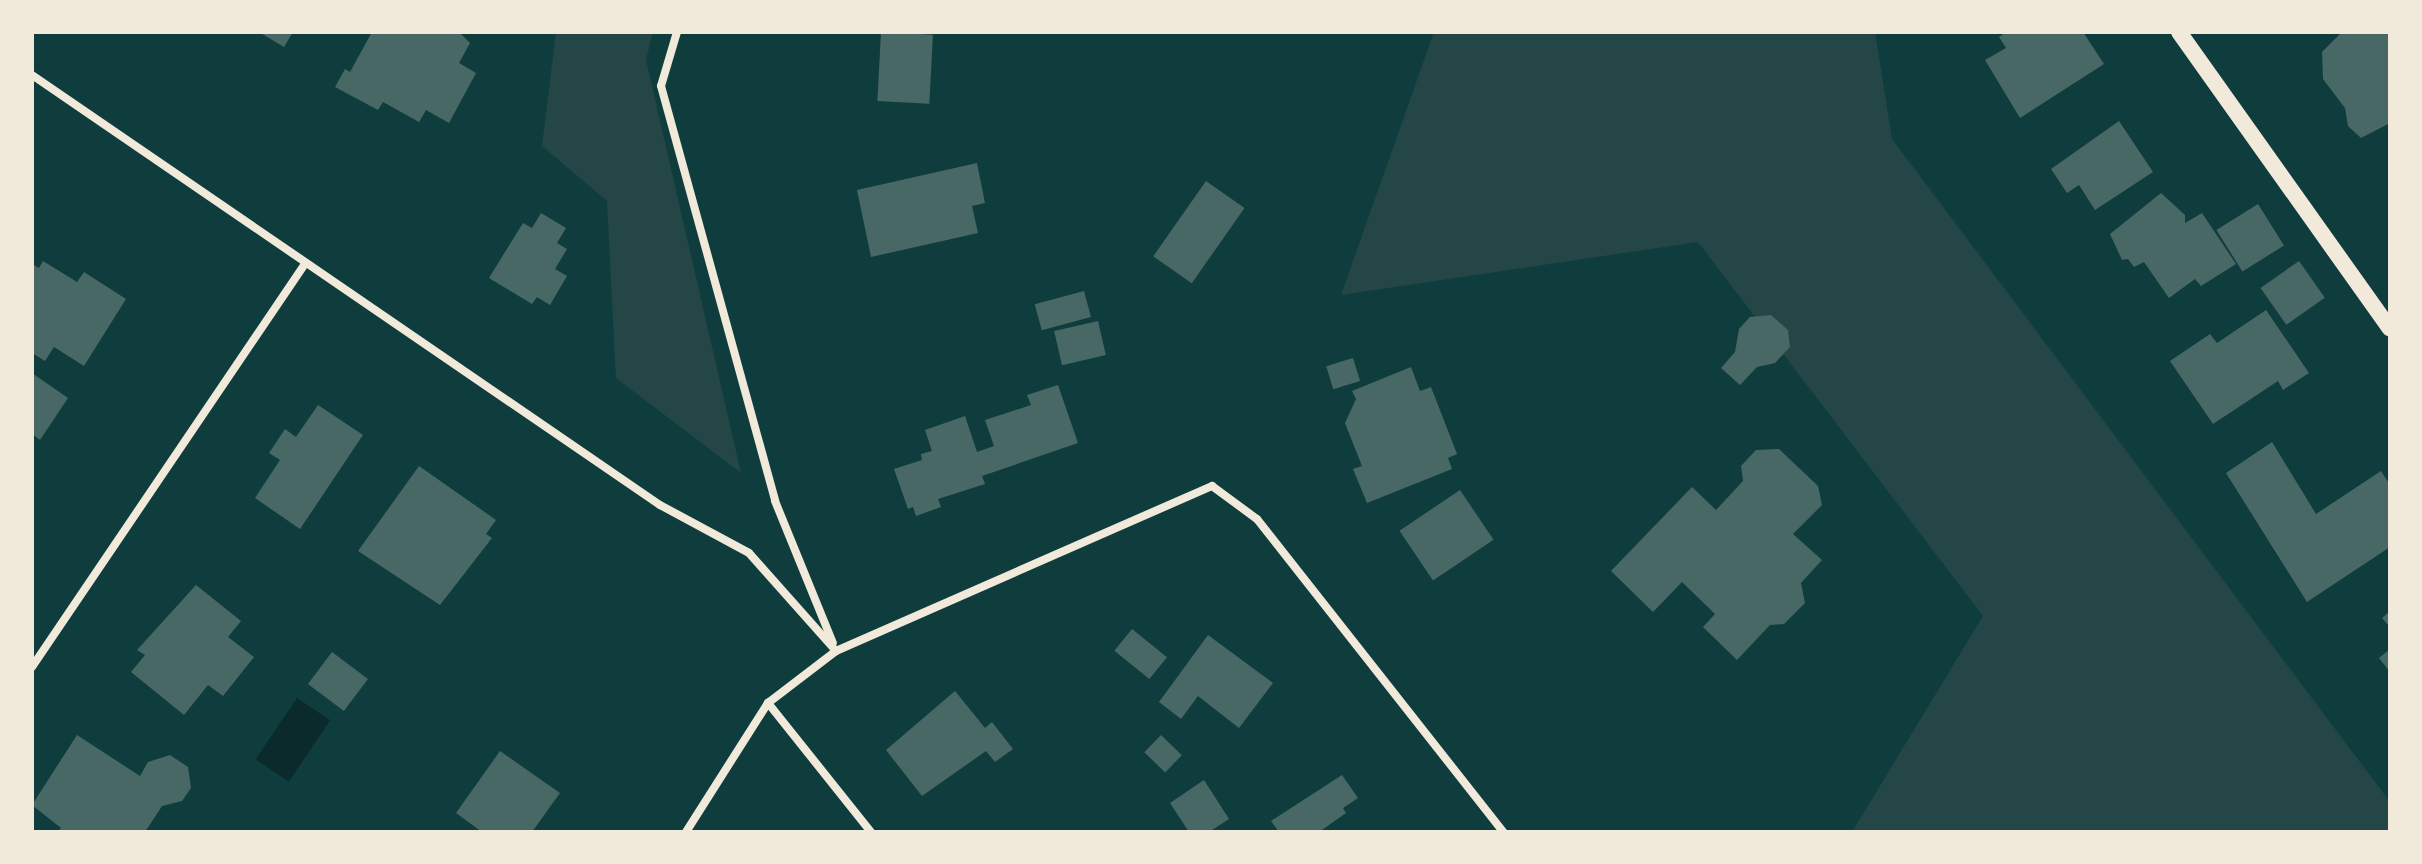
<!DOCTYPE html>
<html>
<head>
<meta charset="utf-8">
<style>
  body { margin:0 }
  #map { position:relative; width:2422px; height:864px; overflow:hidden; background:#0f3d3e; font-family:"PT Sans Narrow",sans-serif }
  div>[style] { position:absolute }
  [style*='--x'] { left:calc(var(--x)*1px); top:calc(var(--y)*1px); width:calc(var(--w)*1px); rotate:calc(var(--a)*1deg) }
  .green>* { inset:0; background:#244646 }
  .water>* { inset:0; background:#0a2a2b; transform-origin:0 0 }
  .building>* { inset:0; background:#486865; transform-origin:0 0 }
  .minor>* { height:8px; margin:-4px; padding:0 4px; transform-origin:4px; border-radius:4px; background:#f1e9da }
  .secondary>* { height:16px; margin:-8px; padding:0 8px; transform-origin:8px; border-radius:8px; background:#f1e9da }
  span { translate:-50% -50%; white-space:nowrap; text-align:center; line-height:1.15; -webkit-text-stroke:7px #f1e9da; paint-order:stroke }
  .frame { position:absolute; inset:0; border:34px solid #f1e9da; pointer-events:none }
</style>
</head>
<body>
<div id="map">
  <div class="green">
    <div style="clip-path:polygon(556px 32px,653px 32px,646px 60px,741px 473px,616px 378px,607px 201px,542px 146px)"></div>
    <div style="clip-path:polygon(1434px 32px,1875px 32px,1892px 139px,2390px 802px,2390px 832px,1852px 832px,1983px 616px,1698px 242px,1341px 295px)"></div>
  </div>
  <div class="water">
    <div style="left:297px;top:698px;width:40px;height:74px;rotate:34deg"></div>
  </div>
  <div class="building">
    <div style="clip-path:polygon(259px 32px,293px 32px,284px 47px)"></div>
    <div style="clip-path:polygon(372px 32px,459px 32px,470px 43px,459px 63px,476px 73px,449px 123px,426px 110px,419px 122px,383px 102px,378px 110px,335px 87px,345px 69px,350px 72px)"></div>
    <div style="left:881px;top:32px;width:52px;height:69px;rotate:3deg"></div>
    <div style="clip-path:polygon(2006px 32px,2083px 32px,2104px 64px,2020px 118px,1985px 60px,2006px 48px,1999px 37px)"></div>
    <div style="clip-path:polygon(2342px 32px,2390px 32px,2390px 123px,2361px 138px,2348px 126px,2345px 108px,2323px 79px,2322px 52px)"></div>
    <div style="clip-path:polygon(2119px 121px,2153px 172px,2095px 210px,2079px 185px,2067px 193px,2051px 169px)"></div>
    <div style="clip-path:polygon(977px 163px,985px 203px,972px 206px,978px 233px,871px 257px,857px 190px)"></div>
    <div style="left:1206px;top:181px;width:47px;height:92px;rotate:35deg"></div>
    <div style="clip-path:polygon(2161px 193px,2185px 215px,2185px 223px,2202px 213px,2236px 264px,2201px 286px,2195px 279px,2169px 298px,2144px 262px,2134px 267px,2128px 259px,2122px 260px,2110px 234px)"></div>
    <div style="left:2258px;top:204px;width:49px;height:49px;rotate:58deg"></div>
    <div style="clip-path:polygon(541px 213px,566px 228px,557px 243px,567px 249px,555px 269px,567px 276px,550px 305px,537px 297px,532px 304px,489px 278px,523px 223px,532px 228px)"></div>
    <div style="clip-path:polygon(43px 261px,77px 282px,84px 272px,126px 299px,84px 366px,54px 347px,45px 361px,32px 353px,32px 264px,39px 268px)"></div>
    <div style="left:2299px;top:261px;width:45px;height:47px;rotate:55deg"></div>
    <div style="left:1084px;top:291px;width:27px;height:51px;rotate:75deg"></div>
    <div style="clip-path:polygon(2266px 310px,2309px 373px,2283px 390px,2278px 381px,2213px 424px,2170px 361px,2210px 334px,2217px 343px)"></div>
    <div style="clip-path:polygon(1771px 315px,1788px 330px,1790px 347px,1775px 363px,1757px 367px,1740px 385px,1721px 368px,1735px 352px,1739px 329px,1750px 317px)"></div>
    <div style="left:1098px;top:321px;width:35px;height:45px;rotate:77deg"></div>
    <div style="left:1353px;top:358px;width:24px;height:28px;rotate:73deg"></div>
    <div style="clip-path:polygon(1411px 367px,1420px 391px,1431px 387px,1457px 454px,1448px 458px,1452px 469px,1367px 503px,1353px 469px,1362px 466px,1345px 423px,1356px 399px,1352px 391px)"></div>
    <div style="clip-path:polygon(32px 373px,68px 398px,40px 440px,32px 434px)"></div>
    <div style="clip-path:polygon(1058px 385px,1078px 443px,982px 476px,985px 484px,938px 499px,941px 507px,916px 516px,913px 507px,908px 509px,894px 469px,922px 460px,921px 454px,932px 451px,925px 430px,965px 416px,977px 452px,994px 446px,985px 420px,1031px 405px,1027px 395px)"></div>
    <div style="clip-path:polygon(318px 405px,363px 435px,300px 529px,255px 498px,280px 460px,269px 453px,285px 429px,296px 437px)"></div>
    <div style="clip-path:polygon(2272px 442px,2316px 514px,2381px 471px,2390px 485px,2390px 547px,2307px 602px,2226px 473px)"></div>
    <div style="clip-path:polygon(1779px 449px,1818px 486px,1822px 505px,1793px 534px,1822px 560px,1801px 583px,1805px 603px,1784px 624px,1770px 625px,1737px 660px,1703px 627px,1715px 614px,1682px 582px,1653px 612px,1611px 571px,1692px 487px,1716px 510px,1743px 481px,1741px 466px,1756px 450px)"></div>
    <div style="clip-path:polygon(419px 466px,496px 520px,486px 534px,492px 538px,440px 605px,358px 551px)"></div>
    <div style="left:1460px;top:490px;width:60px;height:73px;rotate:56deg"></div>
    <div style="clip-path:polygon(196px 585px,241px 621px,228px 637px,254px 657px,223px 696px,208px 685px,184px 715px,131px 672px,145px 655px,137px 650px)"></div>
    <div style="clip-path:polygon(2390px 611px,2390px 627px,2382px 618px)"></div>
    <div style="left:1132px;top:629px;width:45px;height:28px;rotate:39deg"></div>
    <div style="clip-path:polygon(1208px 635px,1273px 683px,1239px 728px,1198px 696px,1181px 719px,1159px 702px)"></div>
    <div style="clip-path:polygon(2390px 649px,2390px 672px,2379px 658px)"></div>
    <div style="left:332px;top:652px;width:45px;height:40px;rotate:37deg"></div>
    <div style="clip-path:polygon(955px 691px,985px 728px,992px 722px,1013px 749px,995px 762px,986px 751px,922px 796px,886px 750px)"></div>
    <div style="clip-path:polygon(77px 735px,140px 776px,148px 762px,170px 755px,188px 767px,191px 788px,182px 801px,162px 806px,145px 832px,58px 832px,61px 828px,32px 805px)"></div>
    <div style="left:1161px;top:735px;width:29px;height:24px;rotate:44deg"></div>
    <div style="clip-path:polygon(500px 751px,560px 793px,532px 832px,482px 832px,456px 813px)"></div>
    <div style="clip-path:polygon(1342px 775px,1358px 798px,1343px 808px,1346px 813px,1319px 832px,1279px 832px,1271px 821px)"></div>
    <div style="clip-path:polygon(1204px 780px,1229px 819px,1209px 832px,1189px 832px,1170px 803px)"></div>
  </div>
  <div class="minor">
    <div style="--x:677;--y:32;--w:56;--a:106.5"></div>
    <div style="--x:661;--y:86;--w:430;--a:74.6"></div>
    <div style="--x:775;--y:501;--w:153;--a:67.8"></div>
    <div style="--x:32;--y:75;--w:761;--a:34.4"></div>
    <div style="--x:660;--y:505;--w:101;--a:28.3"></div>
    <div style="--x:749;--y:553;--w:131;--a:48.4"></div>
    <div style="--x:32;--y:667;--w:487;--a:-55.9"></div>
    <div style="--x:768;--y:703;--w:165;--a:51.4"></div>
    <div style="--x:686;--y:832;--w:153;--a:-57.6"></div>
    <div style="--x:768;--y:703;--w:86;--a:-37.4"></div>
    <div style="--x:836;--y:651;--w:411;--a:-23.7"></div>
    <div style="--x:1212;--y:486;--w:56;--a:36.3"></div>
    <div style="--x:1257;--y:519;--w:398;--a:51.8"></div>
  </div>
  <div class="secondary">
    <div style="--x:2179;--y:32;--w:364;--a:54.6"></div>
  </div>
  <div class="frame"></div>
</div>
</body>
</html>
